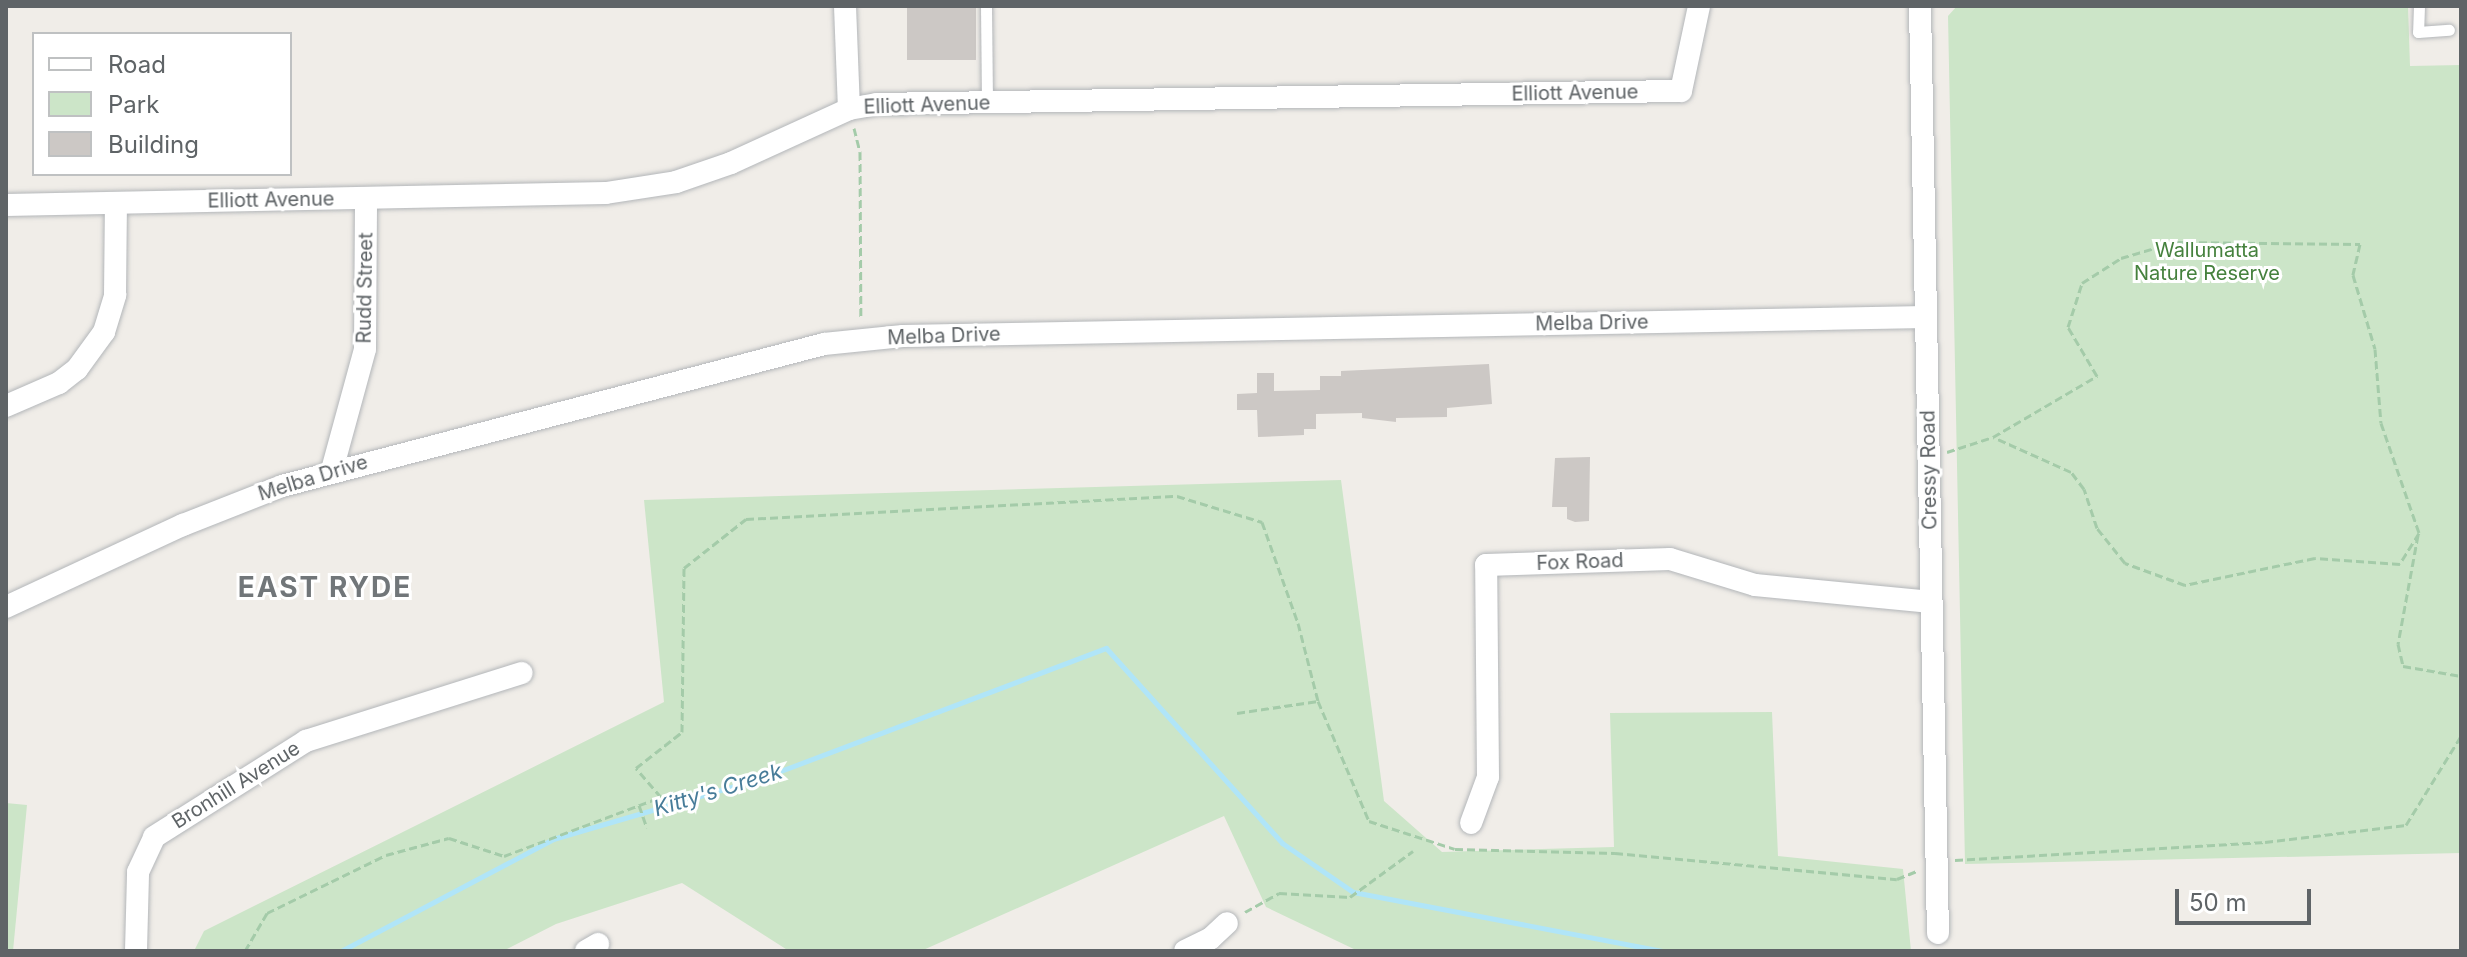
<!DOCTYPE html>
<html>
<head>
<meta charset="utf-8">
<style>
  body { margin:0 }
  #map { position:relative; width:2467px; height:957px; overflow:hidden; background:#f0ede8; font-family:Inter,sans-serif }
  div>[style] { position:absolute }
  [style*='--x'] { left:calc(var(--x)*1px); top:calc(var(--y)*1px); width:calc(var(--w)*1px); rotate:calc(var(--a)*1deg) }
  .green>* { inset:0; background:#cce5c8 }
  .stream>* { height:5px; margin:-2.5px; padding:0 2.5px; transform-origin:2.5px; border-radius:2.5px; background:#b0e5f8 }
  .building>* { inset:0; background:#ccc8c5; transform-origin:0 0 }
  .path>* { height:3px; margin-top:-1.5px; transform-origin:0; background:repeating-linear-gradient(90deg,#a4cba9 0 8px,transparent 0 12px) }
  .roads { filter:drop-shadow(0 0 2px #b3b6b9) drop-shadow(0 0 2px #b3b6b9) }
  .lane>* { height:11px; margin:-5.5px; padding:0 5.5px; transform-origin:5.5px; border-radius:5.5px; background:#fff }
  .street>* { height:22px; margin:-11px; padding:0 11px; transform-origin:11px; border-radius:11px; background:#fff }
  span { translate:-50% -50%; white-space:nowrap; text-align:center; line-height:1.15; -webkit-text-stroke:6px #fff; paint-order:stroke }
  .street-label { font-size:20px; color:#5f6467 }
  .park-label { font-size:20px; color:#45813d }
  .water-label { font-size:22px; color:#477c99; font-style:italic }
  .district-label { font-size:28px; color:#717679; font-weight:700; letter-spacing:2px }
  .frame { position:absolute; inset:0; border:8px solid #5f6467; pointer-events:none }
  .legend { position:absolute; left:32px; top:32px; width:260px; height:144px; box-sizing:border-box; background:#fff; border:2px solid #bfc1c2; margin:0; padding:10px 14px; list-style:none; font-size:24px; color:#5f6467 }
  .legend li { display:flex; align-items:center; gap:16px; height:40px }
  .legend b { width:40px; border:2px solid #bfc1c2 }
  .scale { position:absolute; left:2175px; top:889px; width:136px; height:36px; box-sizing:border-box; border:4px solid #5f6467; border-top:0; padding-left:10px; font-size:24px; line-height:28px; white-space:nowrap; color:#5f6467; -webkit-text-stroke:6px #fff; paint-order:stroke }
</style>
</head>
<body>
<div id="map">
  <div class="green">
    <div style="clip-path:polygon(1957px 6px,2408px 6px,2410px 66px,2461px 65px,2461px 853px,1965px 864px,1948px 16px)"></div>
    <div style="clip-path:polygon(1341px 480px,1384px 801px,1442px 852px,1614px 847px,1610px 713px,1772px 712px,1778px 856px,1903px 869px,1911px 951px,1358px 951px,1266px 907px,1224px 816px,921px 951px,789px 951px,682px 883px,556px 924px,503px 951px,194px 951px,204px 931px,664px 702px,644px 500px)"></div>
    <div style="clip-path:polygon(6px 803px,27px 805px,13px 951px,6px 951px)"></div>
  </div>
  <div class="stream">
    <div style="--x:341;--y:951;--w:240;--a:-27.8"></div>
    <div style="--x:553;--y:839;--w:218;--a:-16.3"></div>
    <div style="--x:762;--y:778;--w:368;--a:-20.7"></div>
    <div style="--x:1106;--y:648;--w:263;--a:47.9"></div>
    <div style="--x:1282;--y:843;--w:86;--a:34.6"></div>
    <div style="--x:1353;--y:892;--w:316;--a:10.8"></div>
  </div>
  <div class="building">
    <div style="left:907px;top:6px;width:69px;height:54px"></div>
    <div style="clip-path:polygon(1489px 364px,1492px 404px,1447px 408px,1447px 417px,1396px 418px,1396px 422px,1362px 418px,1362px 413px,1316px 414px,1316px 429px,1304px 429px,1304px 435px,1258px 437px,1257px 410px,1237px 410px,1237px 394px,1257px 393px,1257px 373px,1274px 373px,1274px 391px,1320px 390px,1320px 376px,1341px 376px,1341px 371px)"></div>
    <div style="clip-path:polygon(1590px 457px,1589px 521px,1575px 522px,1567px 519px,1567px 507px,1552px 507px,1555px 458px)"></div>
  </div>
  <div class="path">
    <div style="--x:854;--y:128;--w:25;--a:76"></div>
    <div style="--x:860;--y:152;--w:167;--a:89.7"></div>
    <div style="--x:1947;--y:452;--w:48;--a:-18.1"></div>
    <div style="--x:1993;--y:437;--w:121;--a:-30.4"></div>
    <div style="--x:2097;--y:376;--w:57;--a:-120.6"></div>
    <div style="--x:2068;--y:327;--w:46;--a:-72.3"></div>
    <div style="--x:2082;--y:283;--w:46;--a:-32.7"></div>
    <div style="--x:2121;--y:258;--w:56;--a:-16.5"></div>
    <div style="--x:2175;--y:242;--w:185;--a:0.6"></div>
    <div style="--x:2360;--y:244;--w:32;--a:103"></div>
    <div style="--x:2353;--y:275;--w:77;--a:73.4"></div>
    <div style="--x:2375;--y:349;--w:74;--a:85.4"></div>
    <div style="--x:2381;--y:423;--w:116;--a:70.9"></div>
    <div style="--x:2419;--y:533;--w:36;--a:122"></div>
    <div style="--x:2400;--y:564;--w:85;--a:-176"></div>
    <div style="--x:2315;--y:558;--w:133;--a:168.3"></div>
    <div style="--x:2185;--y:585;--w:64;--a:-159.9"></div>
    <div style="--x:2125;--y:563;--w:45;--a:-128.7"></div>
    <div style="--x:2097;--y:528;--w:41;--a:-108.4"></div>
    <div style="--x:2084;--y:489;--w:21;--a:-127"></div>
    <div style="--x:2071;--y:472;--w:85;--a:-155.8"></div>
    <div style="--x:2418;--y:535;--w:111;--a:100.4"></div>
    <div style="--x:2398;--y:644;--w:23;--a:77"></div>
    <div style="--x:2403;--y:666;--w:59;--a:9.8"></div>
    <div style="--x:1237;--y:713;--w:82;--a:-8.4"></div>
    <div style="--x:639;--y:805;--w:24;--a:71"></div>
    <div style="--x:1955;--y:860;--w:311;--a:-3.3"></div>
    <div style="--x:2265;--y:842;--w:142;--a:-6.9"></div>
    <div style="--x:2406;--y:825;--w:105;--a:-58.3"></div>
    <div style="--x:1245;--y:912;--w:39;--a:-29"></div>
    <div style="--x:1279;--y:893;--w:71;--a:3.2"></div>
    <div style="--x:1350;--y:897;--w:78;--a:-36.1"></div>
    <div style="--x:245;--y:951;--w:44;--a:-59.9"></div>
    <div style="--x:267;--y:913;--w:132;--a:-26"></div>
    <div style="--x:386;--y:855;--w:65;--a:-15.1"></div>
    <div style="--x:449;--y:838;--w:58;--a:18.1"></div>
    <div style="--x:504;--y:856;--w:168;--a:-20.6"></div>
    <div style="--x:661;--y:797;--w:38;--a:-131"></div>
    <div style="--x:636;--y:768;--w:58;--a:-38"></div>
    <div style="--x:682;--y:732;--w:164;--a:-89.3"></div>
    <div style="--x:684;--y:568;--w:79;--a:-38.3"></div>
    <div style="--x:746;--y:519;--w:432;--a:-3.1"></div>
    <div style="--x:1177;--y:496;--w:89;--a:17"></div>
    <div style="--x:1262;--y:522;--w:107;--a:70.4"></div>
    <div style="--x:1298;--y:623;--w:81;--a:75.6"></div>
    <div style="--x:1318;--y:701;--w:130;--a:67"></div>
    <div style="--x:1369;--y:821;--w:90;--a:18"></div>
    <div style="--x:1455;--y:849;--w:160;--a:1.4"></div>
    <div style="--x:1615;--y:853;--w:283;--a:5.3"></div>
    <div style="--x:1897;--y:879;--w:22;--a:-22"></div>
  </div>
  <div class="roads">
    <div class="lane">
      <div style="--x:986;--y:6;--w:96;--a:89.4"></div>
      <div style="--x:2419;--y:6;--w:26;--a:92"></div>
      <div style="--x:2418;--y:32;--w:31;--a:-4"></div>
    </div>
    <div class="street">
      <div style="--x:845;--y:6;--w:103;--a:87.8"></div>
      <div style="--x:1920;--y:6;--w:927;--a:88.89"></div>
      <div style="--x:6;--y:205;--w:600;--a:-1.15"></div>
      <div style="--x:606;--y:193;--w:71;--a:-8.9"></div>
      <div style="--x:676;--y:182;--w:58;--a:-19.1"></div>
      <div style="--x:731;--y:163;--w:130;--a:-24.6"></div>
      <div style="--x:849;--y:109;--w:28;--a:-10"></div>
      <div style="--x:877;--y:104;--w:804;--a:-0.93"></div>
      <div style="--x:1681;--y:91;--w:87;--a:-78"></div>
      <div style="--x:6;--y:406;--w:58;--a:-23.5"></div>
      <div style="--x:59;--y:383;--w:23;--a:-38"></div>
      <div style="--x:77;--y:369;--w:46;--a:-53.9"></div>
      <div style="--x:104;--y:332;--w:39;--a:-73"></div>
      <div style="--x:115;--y:295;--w:92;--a:-89.4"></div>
      <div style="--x:332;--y:470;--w:125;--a:-74.7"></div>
      <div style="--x:365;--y:349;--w:151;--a:-89.6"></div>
      <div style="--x:6;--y:607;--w:195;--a:-24.9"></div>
      <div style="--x:183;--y:525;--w:106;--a:-21.5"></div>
      <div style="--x:282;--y:486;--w:560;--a:-14.68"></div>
      <div style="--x:824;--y:344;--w:79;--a:-5.8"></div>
      <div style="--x:903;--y:336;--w:1023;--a:-1.06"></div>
      <div style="--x:1471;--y:823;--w:49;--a:-69.7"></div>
      <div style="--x:1488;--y:777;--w:212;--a:-90.5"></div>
      <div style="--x:1486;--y:565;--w:184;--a:-1.9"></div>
      <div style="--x:1670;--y:559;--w:89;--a:17"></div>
      <div style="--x:1755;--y:585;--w:177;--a:5.5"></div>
      <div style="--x:136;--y:951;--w:79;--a:-88.5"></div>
      <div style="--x:138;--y:872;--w:38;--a:-65"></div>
      <div style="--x:154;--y:837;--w:180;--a:-32.3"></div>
      <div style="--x:306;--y:741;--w:226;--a:-17.5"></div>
      <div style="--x:586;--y:951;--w:14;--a:-30"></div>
      <div style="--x:1185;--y:951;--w:28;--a:-26"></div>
      <div style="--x:1210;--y:939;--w:23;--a:-43"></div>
    </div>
  </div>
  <div class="street-label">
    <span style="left:1575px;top:93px;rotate:-1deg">Elliott Avenue</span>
    <span style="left:927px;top:105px;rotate:-2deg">Elliott Avenue</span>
    <span style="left:271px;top:200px;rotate:-1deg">Elliott Avenue</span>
    <span style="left:365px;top:288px;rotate:-89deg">Rudd Street</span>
    <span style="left:1592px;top:323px;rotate:-1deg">Melba Drive</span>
    <span style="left:944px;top:336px;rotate:-2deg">Melba Drive</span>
    <span style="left:1929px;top:470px;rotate:-91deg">Cressy Road</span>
    <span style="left:313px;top:478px;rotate:-17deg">Melba Drive</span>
    <span style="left:1580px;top:562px;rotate:-2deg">Fox Road</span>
    <span style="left:236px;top:785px;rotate:-32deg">Bronhill Avenue</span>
  </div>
  <div class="park-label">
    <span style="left:2207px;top:262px">Wallumatta<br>Nature Reserve</span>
  </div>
  <div class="water-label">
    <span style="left:718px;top:790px;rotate:-17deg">Kitty's Creek</span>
  </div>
  <div class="district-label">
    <span style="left:325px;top:587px">EAST RYDE</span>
  </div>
  <div class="frame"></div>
  <ul class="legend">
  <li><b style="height:10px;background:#fff"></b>Road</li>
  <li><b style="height:22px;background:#cce5c8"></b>Park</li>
  <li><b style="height:22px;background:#ccc8c5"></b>Building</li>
  </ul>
  <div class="scale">50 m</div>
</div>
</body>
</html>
